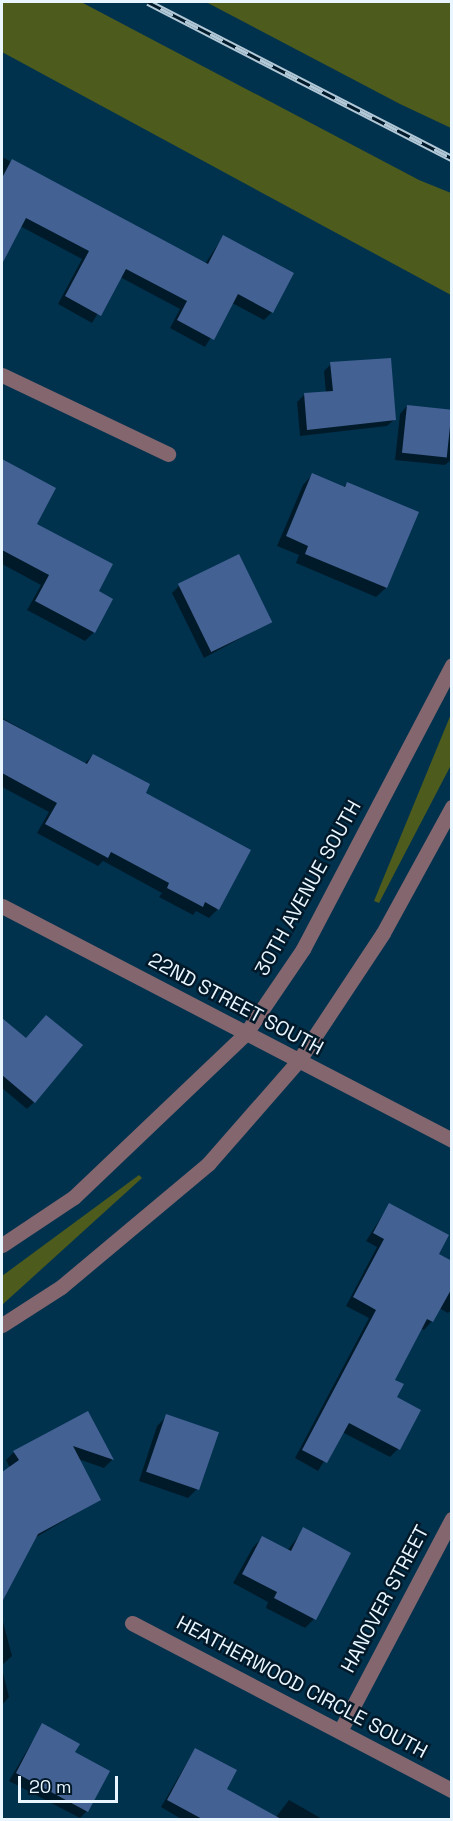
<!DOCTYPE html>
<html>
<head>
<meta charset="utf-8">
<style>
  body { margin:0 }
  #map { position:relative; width:453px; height:1821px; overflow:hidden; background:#00324e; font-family:"Space Grotesk",sans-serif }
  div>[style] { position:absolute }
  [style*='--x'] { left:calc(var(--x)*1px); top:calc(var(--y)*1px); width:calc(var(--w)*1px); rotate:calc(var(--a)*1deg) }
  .green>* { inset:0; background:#4d5b1d }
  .shadow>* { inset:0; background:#0007 }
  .building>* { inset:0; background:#436193; transform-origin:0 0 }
  .minor>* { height:15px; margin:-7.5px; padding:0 7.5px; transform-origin:7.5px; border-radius:7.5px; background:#84666e }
  .rail>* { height:7px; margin-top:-3.5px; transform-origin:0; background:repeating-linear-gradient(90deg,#011929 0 14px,#b3c8d6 0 28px); box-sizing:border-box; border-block:2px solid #b3c8d6 }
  span { translate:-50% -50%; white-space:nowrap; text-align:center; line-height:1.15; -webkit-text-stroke:5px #011929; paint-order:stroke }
  .street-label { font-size:20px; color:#eaf6ff }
  .frame { position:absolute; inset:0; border:3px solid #eaf6ff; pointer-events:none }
  .scale { position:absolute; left:18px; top:1776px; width:100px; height:27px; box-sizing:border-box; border:3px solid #eaf6ff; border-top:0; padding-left:8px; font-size:18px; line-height:21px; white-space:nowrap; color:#eaf6ff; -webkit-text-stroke:4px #011929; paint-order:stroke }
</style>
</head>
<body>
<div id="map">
  <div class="green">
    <div style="clip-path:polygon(2px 2px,81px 2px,419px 180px,451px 193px,451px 295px,2px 52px)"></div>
    <div style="clip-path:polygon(206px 2px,451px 2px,451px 128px,400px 104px)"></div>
    <div style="clip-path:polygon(451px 714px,451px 765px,379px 903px,374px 901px)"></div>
    <div style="clip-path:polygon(139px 1175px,142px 1178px,2px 1305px,2px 1276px)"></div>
  </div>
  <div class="shadow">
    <div style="clip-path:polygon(2px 157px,205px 264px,223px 237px,272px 312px,264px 320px,232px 303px,205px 347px,170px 328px,180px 309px,120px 277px,92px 323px,58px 304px,82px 259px,20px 226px,2px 261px)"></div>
    <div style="clip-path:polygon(331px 364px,395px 419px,387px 426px,300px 436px,297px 402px,304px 395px,326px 393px,324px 371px)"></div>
    <div style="clip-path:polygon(407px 406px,452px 411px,452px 459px,445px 465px,395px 460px,400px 414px)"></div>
    <div style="clip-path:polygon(2px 460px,54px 488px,35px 524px,97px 592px,94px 632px,85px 641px,27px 610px,41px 585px,2px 564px)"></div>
    <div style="clip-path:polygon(312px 475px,343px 488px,347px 483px,417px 513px,386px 588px,376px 597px,296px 563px,299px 555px,277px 546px,303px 485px)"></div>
    <div style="clip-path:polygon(179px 586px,270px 622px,204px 658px,172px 593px)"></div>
    <div style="clip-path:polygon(2px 718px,84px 764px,93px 755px,144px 794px,218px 909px,209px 918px,196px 911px,193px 915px,159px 897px,162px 893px,103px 861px,98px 866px,37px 833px,49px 812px,2px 787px)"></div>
    <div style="clip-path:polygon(5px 1035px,34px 1102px,27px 1109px,2px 1088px)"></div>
    <div style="clip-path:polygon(389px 1205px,437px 1254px,452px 1262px,452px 1309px,448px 1313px,439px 1308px,432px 1321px,424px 1330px,420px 1328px,393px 1380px,398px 1449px,390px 1457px,342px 1432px,318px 1471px,295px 1458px,369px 1318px,346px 1306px,377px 1247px,366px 1241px)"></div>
    <div style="clip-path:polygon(88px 1413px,112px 1460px,104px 1468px,78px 1459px,99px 1500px,33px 1539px,2px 1595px,2px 1474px,10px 1468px,6px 1460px,14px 1452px)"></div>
    <div style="clip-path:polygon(167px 1416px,198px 1488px,188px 1498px,139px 1481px,157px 1426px)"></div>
    <div style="clip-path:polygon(304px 1529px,314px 1619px,305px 1628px,266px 1608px,268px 1602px,233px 1583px,253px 1547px,262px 1538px,287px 1551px)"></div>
    <div style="clip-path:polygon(2px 1618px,12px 1656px,2px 1665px)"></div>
    <div style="clip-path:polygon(2px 1669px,9px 1697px,2px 1705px)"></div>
    <div style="clip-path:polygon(42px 1725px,73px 1753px,87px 1811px,80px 1818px,9px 1781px)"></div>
    <div style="clip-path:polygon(195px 1749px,225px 1790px,276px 1817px,289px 1800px,324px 1820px,183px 1820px,161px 1807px)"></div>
  </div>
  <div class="building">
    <div style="clip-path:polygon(12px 159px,208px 264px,223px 235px,294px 273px,273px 313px,238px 294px,214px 340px,177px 320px,187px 301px,126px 269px,101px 316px,65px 296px,89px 251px,26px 218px,2px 264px,2px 178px)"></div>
    <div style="clip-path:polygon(391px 358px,396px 420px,307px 430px,304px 393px,333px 391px,330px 362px)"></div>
    <div style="left:407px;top:405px;width:45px;height:48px;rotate:6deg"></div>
    <div style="clip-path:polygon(2px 459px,56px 488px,37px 524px,113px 564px,99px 591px,113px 599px,95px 633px,35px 601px,49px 575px,2px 550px)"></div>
    <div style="clip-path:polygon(312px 473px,345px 487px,347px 482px,419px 512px,387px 588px,305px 554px,308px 546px,286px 536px)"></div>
    <div style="left:239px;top:554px;width:76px;height:68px;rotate:64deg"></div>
    <div style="clip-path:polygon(2px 719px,87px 764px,93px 754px,150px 784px,146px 793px,251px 850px,219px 910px,205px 902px,203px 907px,167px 888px,169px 883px,111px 852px,108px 858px,45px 824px,57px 803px,2px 773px)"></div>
    <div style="clip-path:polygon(46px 1015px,83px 1045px,35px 1103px,2px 1075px,2px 1018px,26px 1038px)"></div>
    <div style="clip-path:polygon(389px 1203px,449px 1235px,439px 1254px,452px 1261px,452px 1288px,433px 1322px,427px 1319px,395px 1380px,404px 1384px,397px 1397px,421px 1410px,400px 1450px,349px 1423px,327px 1463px,302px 1450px,376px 1310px,353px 1297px,384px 1239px,373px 1233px)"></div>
    <div style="clip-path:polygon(88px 1411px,114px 1460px,73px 1446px,101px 1500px,38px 1534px,2px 1602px,2px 1472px,19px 1460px,13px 1451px)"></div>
    <div style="left:166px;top:1414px;width:56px;height:61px;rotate:19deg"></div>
    <div style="clip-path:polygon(303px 1527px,351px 1553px,316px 1620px,274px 1598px,277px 1592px,242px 1574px,262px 1536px,291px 1551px)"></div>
    <div style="clip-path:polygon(42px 1723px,80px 1744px,75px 1752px,110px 1771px,88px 1812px,16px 1773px)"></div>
    <div style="clip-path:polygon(195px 1748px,237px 1770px,227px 1789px,283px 1820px,204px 1820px,167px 1800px)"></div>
  </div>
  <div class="minor">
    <div style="--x:2;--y:375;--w:184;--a:25.4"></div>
    <div style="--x:2;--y:906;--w:507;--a:27.47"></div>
    <div style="--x:2;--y:1245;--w:87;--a:-33.7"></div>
    <div style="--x:74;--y:1197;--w:238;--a:-43.6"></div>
    <div style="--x:246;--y:1033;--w:102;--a:-55.8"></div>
    <div style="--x:303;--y:949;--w:321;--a:-62.3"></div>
    <div style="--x:2;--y:1325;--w:70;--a:-32.8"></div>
    <div style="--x:61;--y:1287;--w:192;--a:-39.9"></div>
    <div style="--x:208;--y:1164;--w:138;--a:-48.8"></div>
    <div style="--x:299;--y:1060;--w:152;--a:-56.5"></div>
    <div style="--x:383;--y:933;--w:144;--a:-61.3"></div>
    <div style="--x:132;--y:1623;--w:361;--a:27.6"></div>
    <div style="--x:340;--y:1731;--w:240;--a:-62.2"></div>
  </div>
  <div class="rail">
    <div style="--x:148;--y:2;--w:342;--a:27.2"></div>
  </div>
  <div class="street-label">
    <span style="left:308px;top:888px;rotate:-61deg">30TH AVENUE SOUTH</span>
    <span style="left:236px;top:1004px;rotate:28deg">22ND STREET SOUTH</span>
    <span style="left:385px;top:1599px;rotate:-62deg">HANOVER STREET</span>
    <span style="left:302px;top:1687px;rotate:28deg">HEATHERWOOD CIRCLE SOUTH</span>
  </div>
  <div class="frame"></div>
  <div class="scale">20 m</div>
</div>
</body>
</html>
